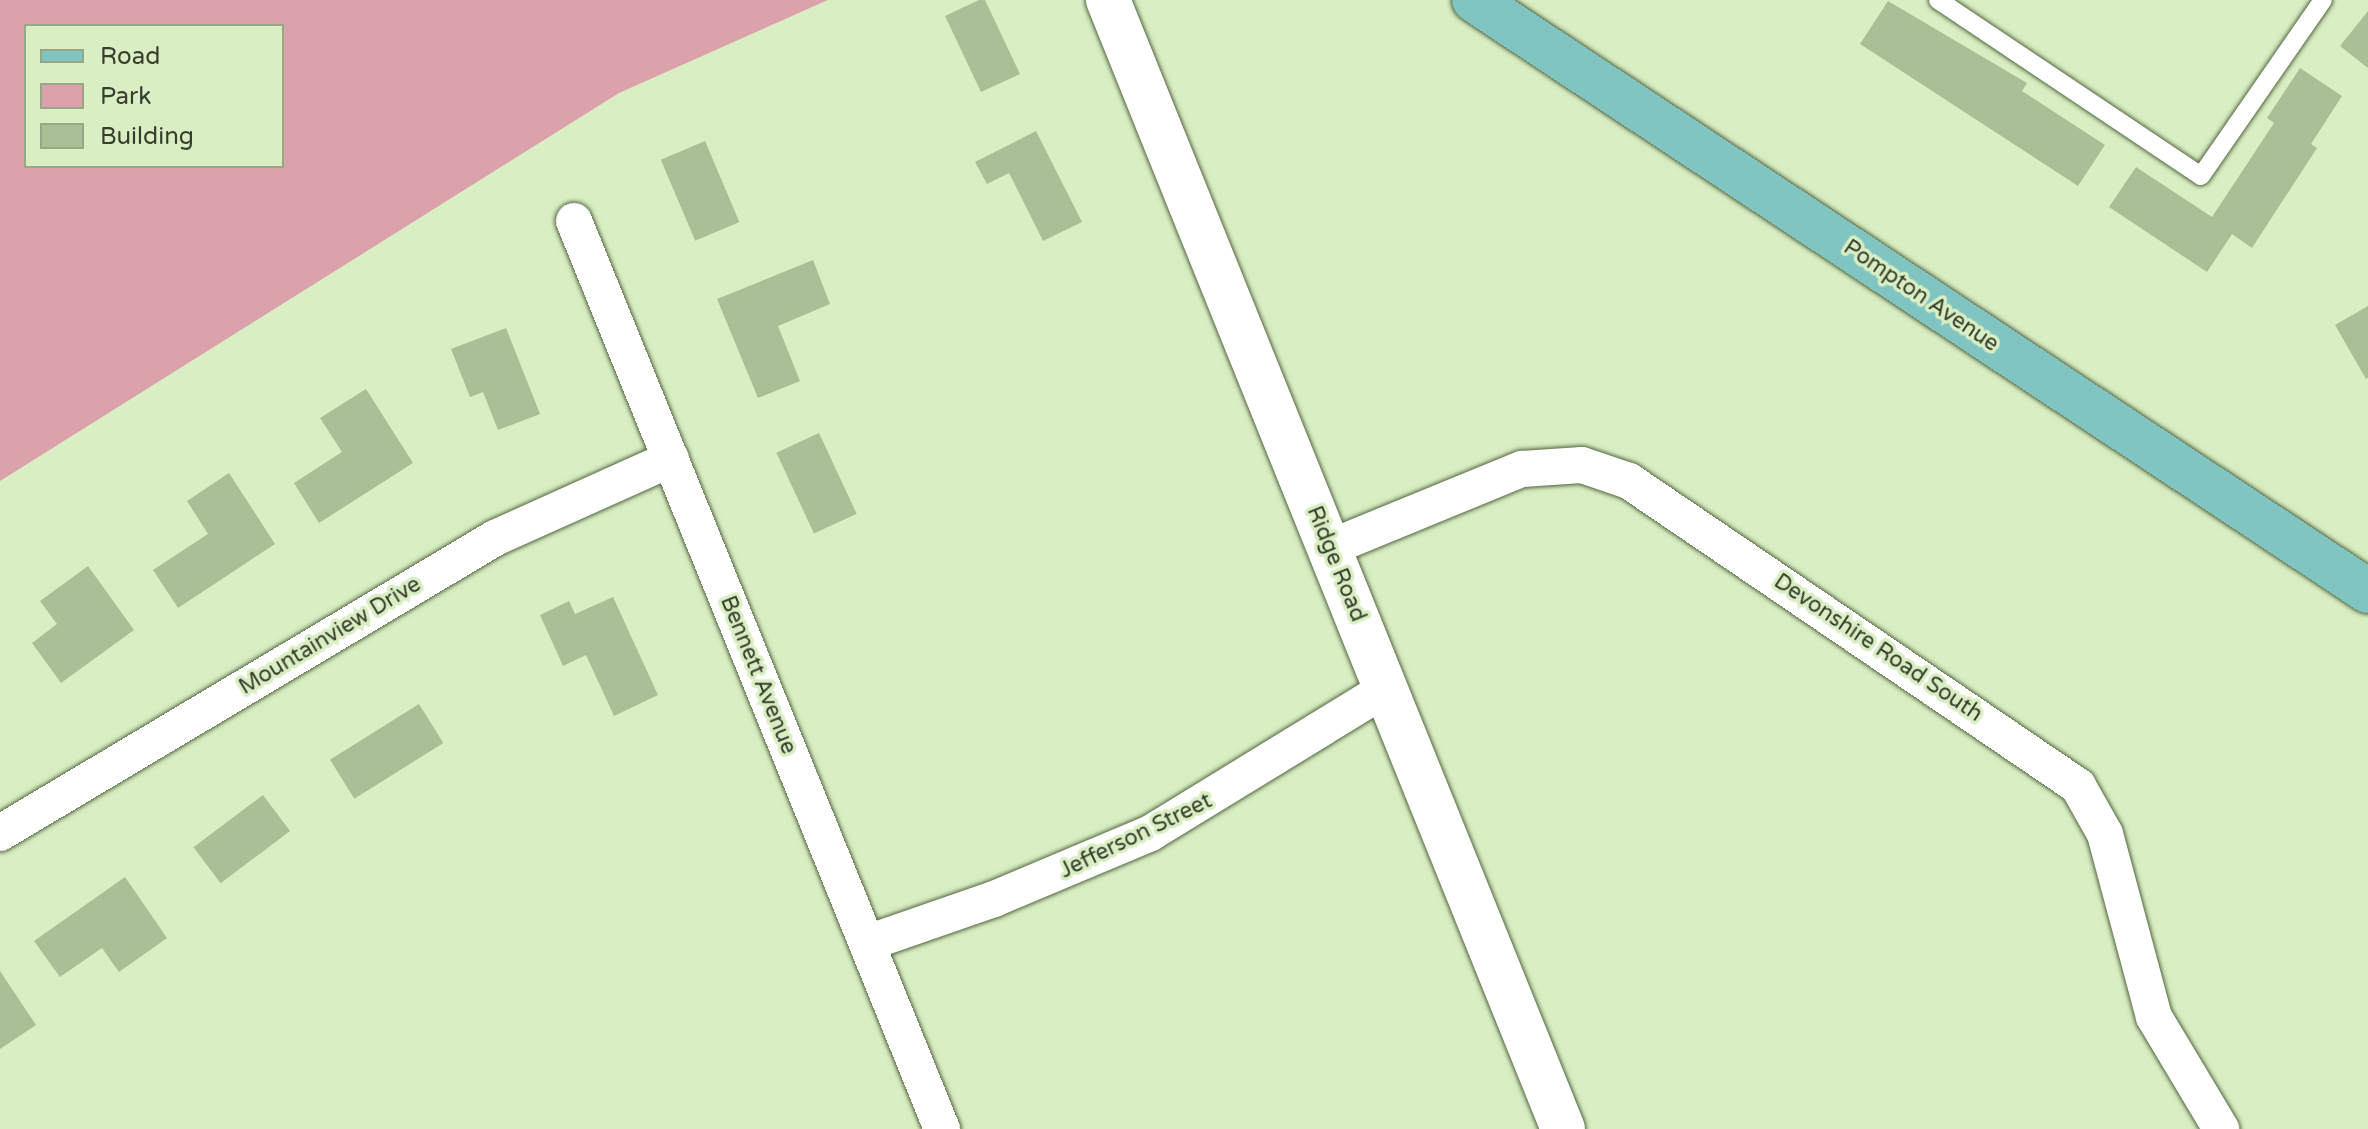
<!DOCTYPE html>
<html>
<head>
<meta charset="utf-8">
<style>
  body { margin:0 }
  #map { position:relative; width:2368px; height:1129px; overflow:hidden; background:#d9eec3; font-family:"Varela Round",sans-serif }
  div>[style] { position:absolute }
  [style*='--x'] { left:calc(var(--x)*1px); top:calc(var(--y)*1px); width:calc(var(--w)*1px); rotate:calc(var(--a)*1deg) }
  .green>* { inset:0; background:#dba2ab }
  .building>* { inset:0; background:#aabf95; transform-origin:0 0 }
  .roads { filter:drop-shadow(0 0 2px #546641) drop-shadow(0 0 2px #546641) }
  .lane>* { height:18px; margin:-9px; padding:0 9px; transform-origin:9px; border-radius:9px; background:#fff }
  .street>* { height:36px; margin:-18px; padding:0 18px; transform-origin:18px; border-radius:18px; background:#fff }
  .secondary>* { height:44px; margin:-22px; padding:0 22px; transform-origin:22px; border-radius:22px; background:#fff }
  .primary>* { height:44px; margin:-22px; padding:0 22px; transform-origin:22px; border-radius:22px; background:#80c5c1 }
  span { translate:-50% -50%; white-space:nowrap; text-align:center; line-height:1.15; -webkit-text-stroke:7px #d9eec3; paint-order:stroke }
  .street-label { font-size:22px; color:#363e2d }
  .legend { position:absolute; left:24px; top:24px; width:260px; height:144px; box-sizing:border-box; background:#d9eec3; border:2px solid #98a887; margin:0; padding:10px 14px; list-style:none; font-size:24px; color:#363e2d }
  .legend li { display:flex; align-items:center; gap:16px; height:40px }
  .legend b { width:40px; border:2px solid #98a887 }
</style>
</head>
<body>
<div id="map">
  <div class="green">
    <div style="clip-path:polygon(evenodd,0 0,828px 0,619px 93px,0 481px,0 0,26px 26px,282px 26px,282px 166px,26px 166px,26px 26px)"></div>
  </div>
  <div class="building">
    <div style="clip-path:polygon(979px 0,985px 0,1020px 74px,981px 92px,945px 16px)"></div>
    <div style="clip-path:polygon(1888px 1px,2027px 83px,2022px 91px,2105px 145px,2078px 186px,1860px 44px)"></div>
    <div style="clip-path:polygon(2368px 11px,2368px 68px,2340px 46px)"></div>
    <div style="clip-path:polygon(2300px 68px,2342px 96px,2311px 144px,2317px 148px,2252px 248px,2232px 234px,2207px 272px,2109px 207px,2136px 167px,2212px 217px,2274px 123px,2267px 118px)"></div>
    <div style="clip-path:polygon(1036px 131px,1082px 222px,1043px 241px,1009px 173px,987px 184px,975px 162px)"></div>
    <div style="left:705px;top:141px;width:88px;height:48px;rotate:67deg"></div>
    <div style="clip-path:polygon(813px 260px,830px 304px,778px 326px,800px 381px,758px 398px,717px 299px)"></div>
    <div style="clip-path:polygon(2368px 306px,2368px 378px,2366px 379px,2335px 325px)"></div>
    <div style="clip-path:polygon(506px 328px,540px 414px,498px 430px,483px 392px,470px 397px,451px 349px)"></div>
    <div style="clip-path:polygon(366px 389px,413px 463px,319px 523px,294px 483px,342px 452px,320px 418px)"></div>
    <div style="left:819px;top:433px;width:89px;height:47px;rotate:65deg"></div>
    <div style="clip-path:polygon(229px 473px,275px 544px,178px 608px,153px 570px,208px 534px,187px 501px)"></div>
    <div style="clip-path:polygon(88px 566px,134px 630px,61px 683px,32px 643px,57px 624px,40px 601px)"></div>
    <div style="clip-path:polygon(613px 597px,658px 695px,614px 716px,586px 655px,563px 666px,540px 615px,569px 601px,575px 614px)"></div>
    <div style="left:419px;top:704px;width:46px;height:105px;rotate:58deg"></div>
    <div style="left:263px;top:795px;width:45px;height:87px;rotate:53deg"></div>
    <div style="clip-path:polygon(125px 877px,167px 938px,119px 972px,102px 948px,60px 977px,34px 941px)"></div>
    <div style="clip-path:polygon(0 971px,36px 1025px,0 1049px)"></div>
  </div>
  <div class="roads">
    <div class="lane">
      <div style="--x:1938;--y:0;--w:316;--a:33.8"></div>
      <div style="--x:2201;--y:176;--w:214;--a:-55.3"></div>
    </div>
    <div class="street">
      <div style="--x:574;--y:221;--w:980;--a:67.94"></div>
      <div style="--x:1329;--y:548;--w:209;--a:-22.3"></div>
      <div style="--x:1522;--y:469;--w:60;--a:-3.8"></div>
      <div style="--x:1582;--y:465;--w:50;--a:18.8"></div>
      <div style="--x:1629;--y:481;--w:543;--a:34.19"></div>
      <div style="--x:2078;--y:786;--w:55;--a:60.6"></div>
      <div style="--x:2105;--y:834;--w:189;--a:75"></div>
      <div style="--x:2154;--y:1017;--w:131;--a:59.1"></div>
      <div style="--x:0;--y:833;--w:576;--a:-30.79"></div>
      <div style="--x:495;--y:538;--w:193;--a:-24.2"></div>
      <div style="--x:867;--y:943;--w:134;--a:-19.1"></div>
      <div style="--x:994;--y:899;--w:168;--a:-22.8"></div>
      <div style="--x:1149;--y:834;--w:278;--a:-31.5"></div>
    </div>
    <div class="secondary">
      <div style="--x:1108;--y:0;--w:1217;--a:68.05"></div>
    </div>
    <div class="primary">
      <div style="--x:1474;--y:0;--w:1072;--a:33.47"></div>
    </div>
  </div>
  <div class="street-label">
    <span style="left:1921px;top:296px;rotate:34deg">Pompton Avenue</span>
    <span style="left:1336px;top:564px;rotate:68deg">Ridge Road</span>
    <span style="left:330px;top:636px;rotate:-31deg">Mountainview Drive</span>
    <span style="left:1878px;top:648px;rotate:34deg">Devonshire Road South</span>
    <span style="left:758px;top:675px;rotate:68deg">Bennett Avenue</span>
    <span style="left:1136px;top:836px;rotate:-26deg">Jefferson Street</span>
  </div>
  <ul class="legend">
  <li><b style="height:10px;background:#80c5c1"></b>Road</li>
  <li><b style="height:22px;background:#dba2ab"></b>Park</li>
  <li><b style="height:22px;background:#aabf95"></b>Building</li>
  </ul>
</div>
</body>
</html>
